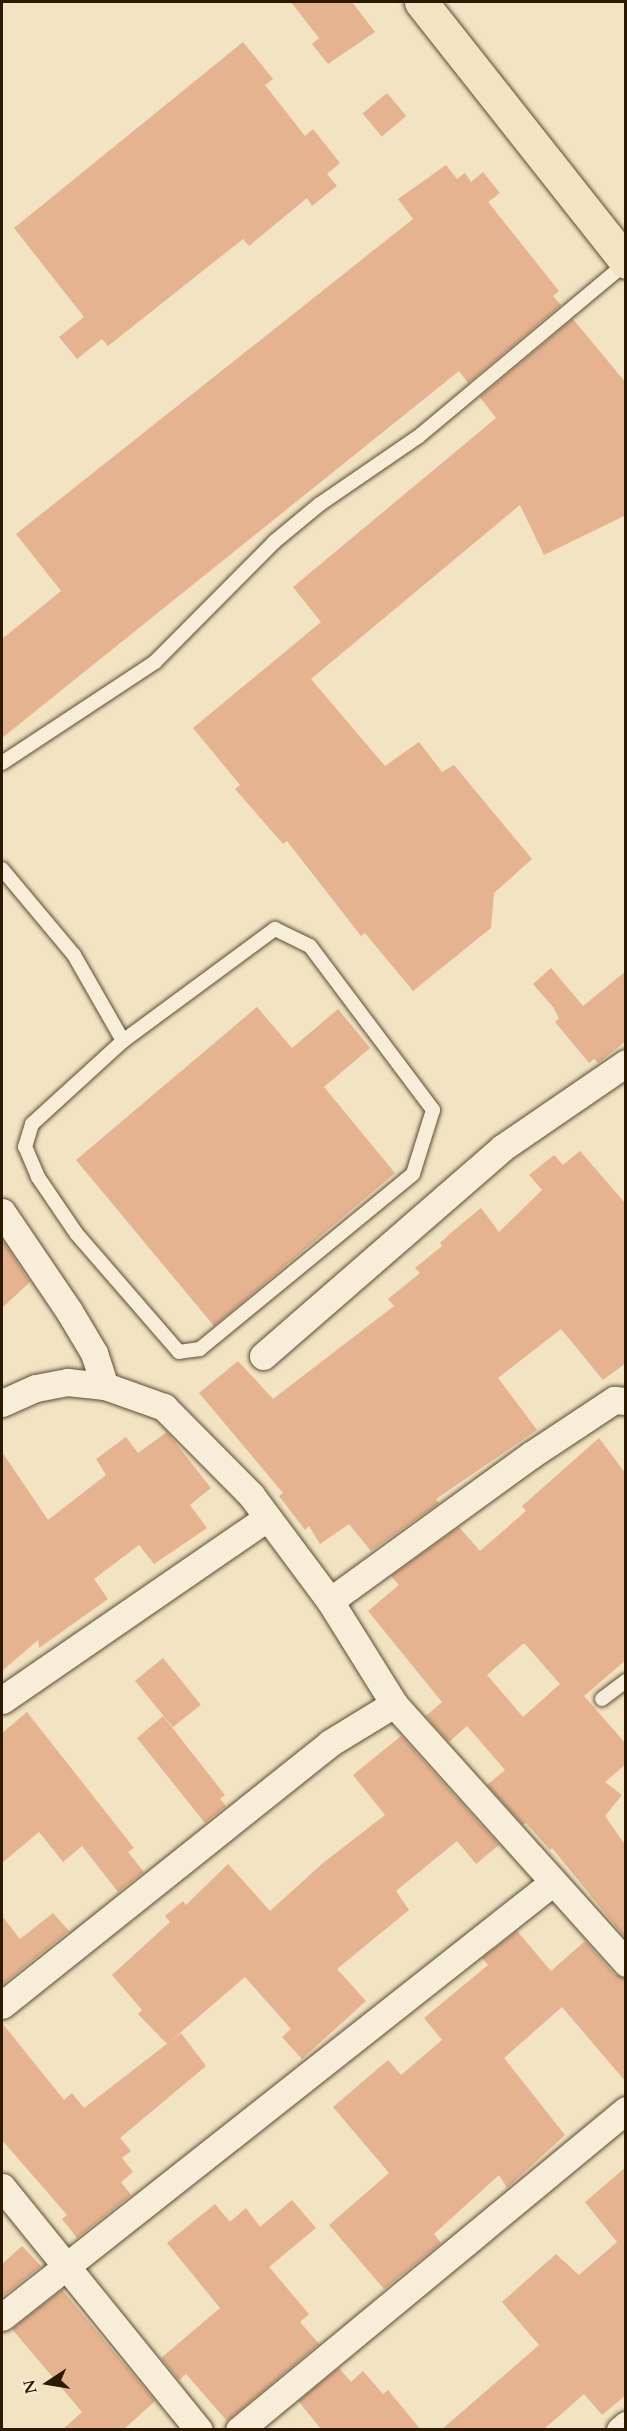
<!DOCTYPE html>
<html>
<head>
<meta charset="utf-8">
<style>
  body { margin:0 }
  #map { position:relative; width:627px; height:2431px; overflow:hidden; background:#f2e4c3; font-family:Cardo,serif }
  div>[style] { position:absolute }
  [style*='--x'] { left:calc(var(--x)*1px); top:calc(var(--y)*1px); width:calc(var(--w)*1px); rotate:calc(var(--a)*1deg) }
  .building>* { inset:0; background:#e5b390; transform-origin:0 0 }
  .roads { filter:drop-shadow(0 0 2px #5d4c31) drop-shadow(0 0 2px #5d4c31) }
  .service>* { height:14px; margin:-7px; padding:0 7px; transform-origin:7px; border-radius:7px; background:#f7edd8 }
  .minor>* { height:27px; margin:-13.5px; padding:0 13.5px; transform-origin:13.5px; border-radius:13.5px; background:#f7edd8 }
  .primary>* { height:33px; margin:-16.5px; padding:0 16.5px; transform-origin:16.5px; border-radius:16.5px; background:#f2e4c3 }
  span { translate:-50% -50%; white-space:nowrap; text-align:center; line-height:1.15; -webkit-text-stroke:6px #f7edd8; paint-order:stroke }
  .frame { position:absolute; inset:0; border:3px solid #2b1900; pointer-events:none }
  .north { position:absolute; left:18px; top:2353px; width:60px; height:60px; -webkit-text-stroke:4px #f7edd8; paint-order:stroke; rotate:258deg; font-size:16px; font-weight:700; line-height:24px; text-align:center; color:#2b1900 }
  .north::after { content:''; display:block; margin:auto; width:21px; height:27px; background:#2b1900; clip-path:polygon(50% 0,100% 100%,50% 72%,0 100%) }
</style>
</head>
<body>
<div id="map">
  <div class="building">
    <div style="clip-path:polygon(291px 2px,352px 2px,375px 32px,328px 64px,312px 44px,319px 38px)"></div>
    <div style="clip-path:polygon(243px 42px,273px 79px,265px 85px,305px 136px,313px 129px,340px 163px,327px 174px,337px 186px,312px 206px,307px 198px,249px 246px,243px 239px,108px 346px,102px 339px,77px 359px,59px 337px,84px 317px,14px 228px)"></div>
    <div style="left:387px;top:93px;width:30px;height:32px;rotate:50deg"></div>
    <div style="clip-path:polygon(446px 165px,457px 179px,465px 173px,471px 182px,483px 172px,500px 193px,488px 202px,559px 291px,553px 296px,561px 305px,468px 383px,459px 371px,2px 738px,2px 639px,61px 591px,16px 534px,413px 219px,398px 199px)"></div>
    <div style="clip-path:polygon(573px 319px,626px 383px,626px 515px,544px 555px,520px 505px,311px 679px,385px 766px,419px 742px,442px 772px,454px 765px,532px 859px,494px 893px,491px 928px,413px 991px,365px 933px,361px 936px,287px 841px,283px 844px,235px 789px,240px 785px,193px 728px,321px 622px,293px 587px,496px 418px,480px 397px)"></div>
    <div style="clip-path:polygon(551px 968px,583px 1006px,626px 971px,626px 1041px,598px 1063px,594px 1059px,589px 1063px,555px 1022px,559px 1018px,553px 1007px,533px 984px)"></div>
    <div style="clip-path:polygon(257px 1007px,292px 1048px,338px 1009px,370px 1048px,324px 1087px,395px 1173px,214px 1326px,76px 1160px)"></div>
    <div style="clip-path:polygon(580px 1151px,626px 1204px,626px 1363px,603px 1380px,561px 1329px,498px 1378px,537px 1430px,436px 1499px,439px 1503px,371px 1551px,349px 1524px,320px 1544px,309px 1526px,305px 1530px,279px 1496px,283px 1493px,199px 1393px,238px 1361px,273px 1399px,394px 1306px,388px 1299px,420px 1273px,415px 1268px,442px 1246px,440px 1243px,453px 1231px,481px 1208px,499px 1232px,542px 1190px,529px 1175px,554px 1155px,563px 1165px)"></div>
    <div style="clip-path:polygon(2px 1239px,30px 1282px,2px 1308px)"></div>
    <div style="clip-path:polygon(167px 1432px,211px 1488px,190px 1505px,207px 1528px,154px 1564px,139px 1545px,94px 1579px,108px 1599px,39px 1648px,38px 1640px,2px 1671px,2px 1452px,48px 1520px,106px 1475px,96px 1459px,126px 1437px,138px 1453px)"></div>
    <div style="clip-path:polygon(evenodd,599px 1438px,626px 1474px,626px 1660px,584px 1696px,626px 1744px,626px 1764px,605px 1782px,622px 1795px,605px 1816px,626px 1846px,626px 1939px,552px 1848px,550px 1850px,526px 1823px,523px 1825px,487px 1785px,505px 1770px,467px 1726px,449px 1742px,426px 1716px,442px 1702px,368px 1611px,399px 1585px,391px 1576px,459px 1527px,480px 1551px,526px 1511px,522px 1506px,599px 1438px,524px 1643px,560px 1684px,523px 1717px,487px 1675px,524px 1643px)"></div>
    <div style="left:163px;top:1658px;width:60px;height:36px;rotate:51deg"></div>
    <div style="clip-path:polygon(27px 1712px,134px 1848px,128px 1852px,144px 1872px,118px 1892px,82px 1846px,63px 1862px,39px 1832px,2px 1863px,2px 1733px)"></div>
    <div style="clip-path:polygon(163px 1716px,225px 1795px,220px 1799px,226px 1806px,205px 1823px,137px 1738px)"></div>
    <div style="clip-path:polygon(401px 1736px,499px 1845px,476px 1864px,457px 1841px,396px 1891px,409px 1910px,337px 1969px,366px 2001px,302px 2059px,282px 2037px,291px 2029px,245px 1977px,167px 2044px,138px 2014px,142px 2010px,112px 1975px,170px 1922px,165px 1916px,183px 1901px,186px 1905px,228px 1864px,270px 1911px,323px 1863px,385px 1815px,353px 1775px)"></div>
    <div style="clip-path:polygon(53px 1913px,69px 1931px,2px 1985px,2px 1916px,20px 1939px)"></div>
    <div style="clip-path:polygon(517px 1931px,551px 1971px,585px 1941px,614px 1974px,626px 1978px,626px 2082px,562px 2007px,504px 2058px,565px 2135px,507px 2188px,499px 2175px,434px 2234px,441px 2243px,384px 2289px,329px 2225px,389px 2173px,333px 2107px,388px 2060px,401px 2075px,442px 2040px,424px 2018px,488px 1965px,482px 1958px)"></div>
    <div style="clip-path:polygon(2px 2023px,64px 2100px,72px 2093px,84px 2108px,181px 2033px,206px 2066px,120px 2138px,131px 2151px,122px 2158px,133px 2172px,121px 2182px,131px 2195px,77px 2238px,62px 2219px,67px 2215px,2px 2140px)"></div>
    <div style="clip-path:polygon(626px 2167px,626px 2395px,602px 2415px,584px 2394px,543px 2430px,441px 2430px,539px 2345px,502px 2302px,556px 2254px,579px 2275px,617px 2242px,585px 2202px)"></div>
    <div style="clip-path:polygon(292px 2200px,316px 2228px,269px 2267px,309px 2314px,300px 2322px,319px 2344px,227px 2421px,186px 2374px,179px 2380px,161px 2358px,220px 2308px,167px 2243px,215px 2204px,230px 2222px,246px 2208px,260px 2227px)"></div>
    <div style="clip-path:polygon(22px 2246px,41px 2266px,2px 2297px,2px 2264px)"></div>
    <div style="clip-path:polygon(62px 2290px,155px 2401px,123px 2430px,62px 2430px,82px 2412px,12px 2329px)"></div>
    <div style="clip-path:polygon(339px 2368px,351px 2382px,363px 2371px,383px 2394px,388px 2390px,421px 2430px,322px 2430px,298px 2401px)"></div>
  </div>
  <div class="roads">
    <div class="service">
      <div style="--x:2;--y:763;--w:183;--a:-33.4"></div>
      <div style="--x:155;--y:662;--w:169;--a:-45.2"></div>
      <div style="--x:274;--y:542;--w:60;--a:-39.6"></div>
      <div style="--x:320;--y:504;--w:119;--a:-34.4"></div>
      <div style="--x:418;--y:437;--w:271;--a:-39.9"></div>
      <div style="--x:2;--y:869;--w:112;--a:50.1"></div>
      <div style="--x:74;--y:955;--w:99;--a:60.3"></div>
      <div style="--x:275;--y:929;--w:39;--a:26"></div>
      <div style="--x:310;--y:946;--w:205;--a:53.1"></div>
      <div style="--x:433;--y:1110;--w:67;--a:107.4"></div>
      <div style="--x:413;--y:1174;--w:276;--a:140.6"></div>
      <div style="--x:200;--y:1349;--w:21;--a:172"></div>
      <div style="--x:179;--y:1352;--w:157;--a:-130.9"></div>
      <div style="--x:76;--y:1233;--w:68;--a:-124.2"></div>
      <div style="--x:38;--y:1177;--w:33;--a:-113"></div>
      <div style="--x:25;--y:1147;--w:24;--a:-73"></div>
      <div style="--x:32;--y:1124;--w:123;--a:-42.4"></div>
      <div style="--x:123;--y:1041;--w:189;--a:-36.4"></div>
      <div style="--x:602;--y:1699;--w:30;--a:-37"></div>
    </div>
    <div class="minor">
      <div style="--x:2;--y:1212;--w:120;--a:55.9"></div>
      <div style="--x:69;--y:1311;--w:49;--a:59.2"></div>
      <div style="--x:94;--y:1353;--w:35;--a:72"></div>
      <div style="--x:263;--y:1356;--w:317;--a:-41"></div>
      <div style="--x:502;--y:1148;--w:150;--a:-34.4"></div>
      <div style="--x:2;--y:1403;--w:37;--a:-24"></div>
      <div style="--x:36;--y:1388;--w:32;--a:-11"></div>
      <div style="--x:67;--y:1382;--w:38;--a:6"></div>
      <div style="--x:105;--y:1386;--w:63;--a:19.6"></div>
      <div style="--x:164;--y:1407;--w:124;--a:45.3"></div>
      <div style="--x:251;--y:1495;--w:132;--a:53.3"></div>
      <div style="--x:330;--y:1601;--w:121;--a:58.1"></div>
      <div style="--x:394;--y:1704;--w:348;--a:48.1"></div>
      <div style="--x:330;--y:1601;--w:248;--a:-36"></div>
      <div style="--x:531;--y:1455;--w:100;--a:-33.5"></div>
      <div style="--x:614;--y:1400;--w:12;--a:5"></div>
      <div style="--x:2;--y:1700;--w:321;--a:-34.5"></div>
      <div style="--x:2;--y:2005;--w:420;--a:-38.6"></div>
      <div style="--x:330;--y:1743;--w:75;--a:-31.4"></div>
      <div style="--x:2;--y:2187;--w:313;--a:51"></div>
      <div style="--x:2;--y:2317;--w:701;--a:-38.28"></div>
      <div style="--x:239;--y:2430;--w:502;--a:-39.59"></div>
      <div style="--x:620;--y:2430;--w:8;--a:-40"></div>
    </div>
    <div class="primary">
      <div style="--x:421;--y:2;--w:331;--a:51.7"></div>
    </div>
  </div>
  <div class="frame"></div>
  <div class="north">N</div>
</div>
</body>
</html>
